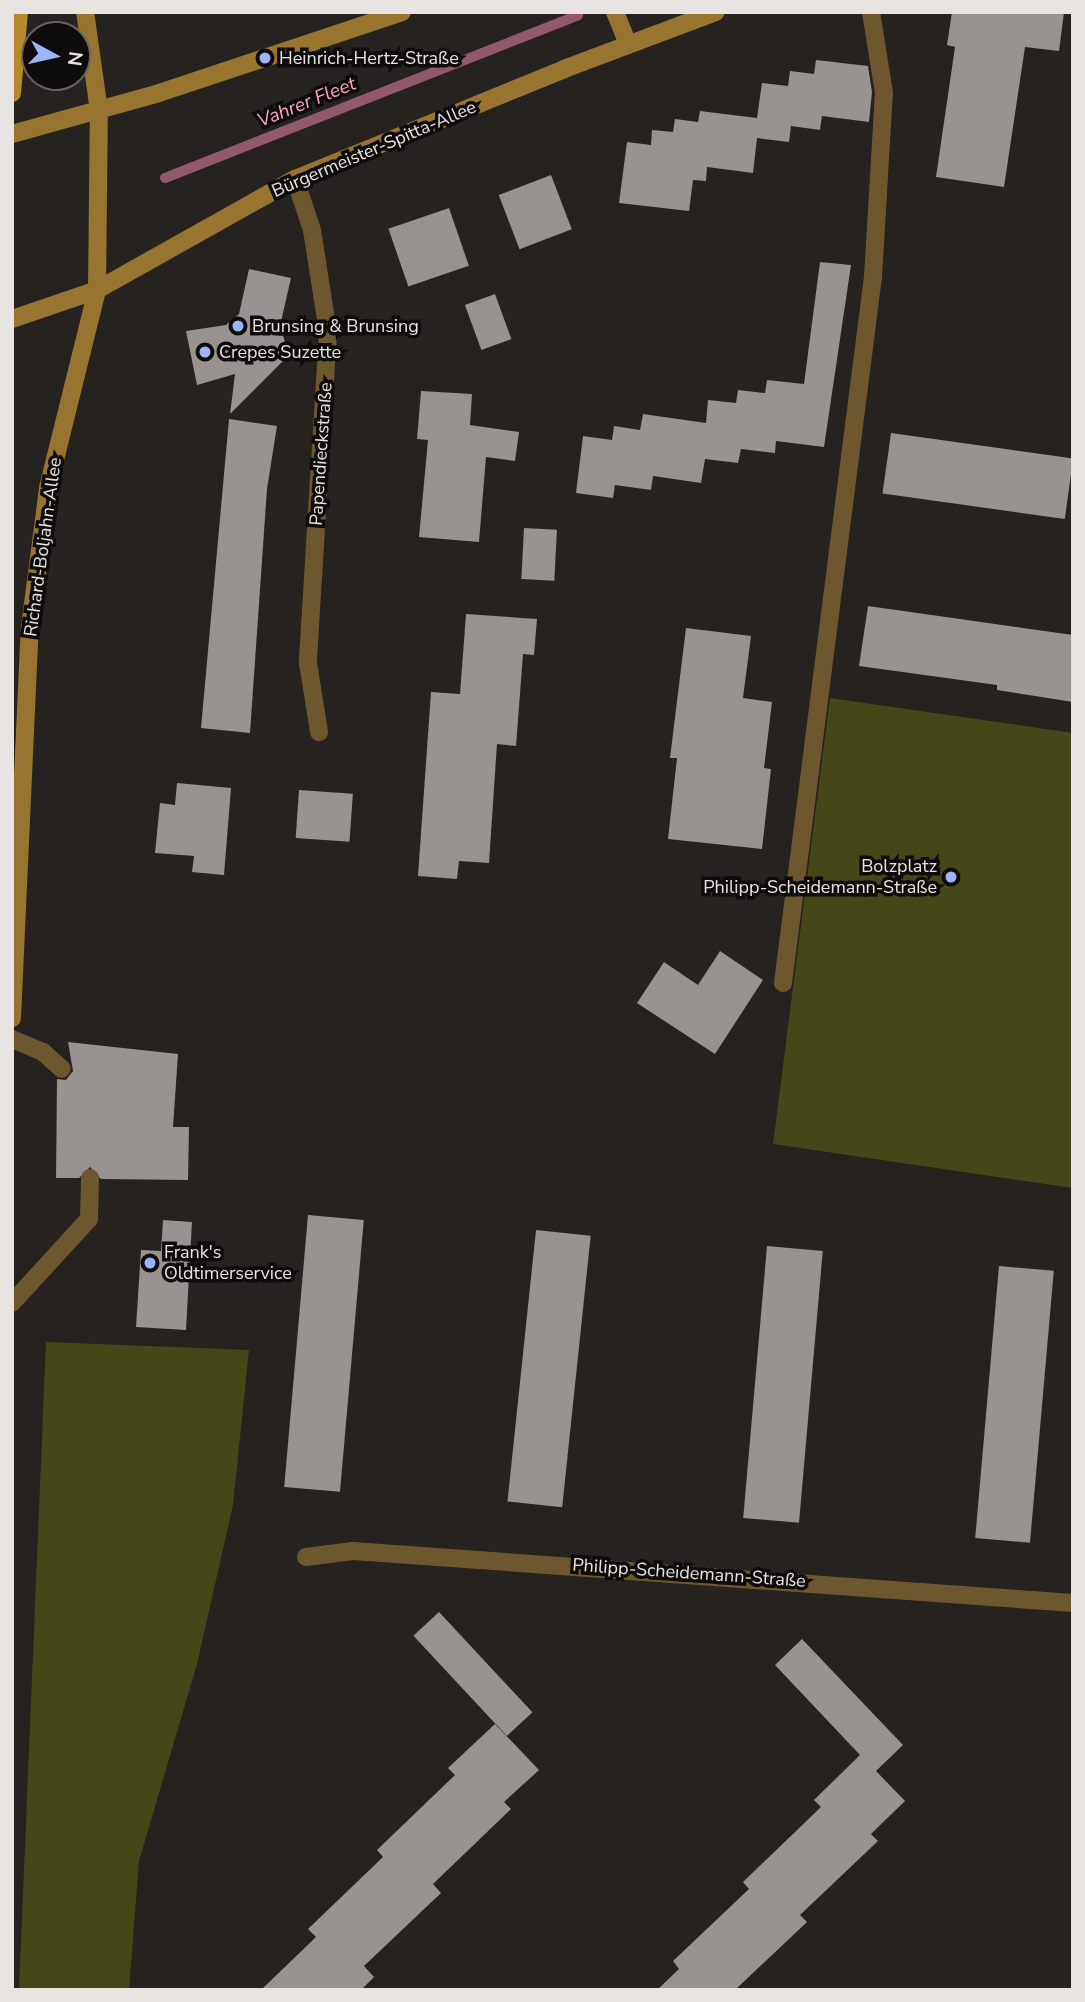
<!DOCTYPE html>
<html>
<head>
<meta charset="utf-8">
<style>
  body { margin:0 }
  #map { position:relative; width:1085px; height:2002px; overflow:hidden; background:#262220; font-family:"Nunito Sans",sans-serif }
  div>[style] { position:absolute }
  [style*='--x'] { left:calc(var(--x)*1px); top:calc(var(--y)*1px); width:calc(var(--w)*1px); rotate:calc(var(--a)*1deg) }
  .green>* { inset:0; background:#464719 }
  .stream>* { height:10px; margin:-5px; padding:0 5px; transform-origin:5px; border-radius:5px; background:#91586e }
  .building>* { inset:0; background:#989291; transform-origin:0 0 }
  .lane>* { height:18px; margin:-9px; padding:0 9px; transform-origin:9px; border-radius:9px; background:#6d572f }
  .street>* { height:18px; margin:-9px; padding:0 9px; transform-origin:9px; border-radius:9px; background:#6d572f }
  .secondary>* { height:18px; margin:-9px; padding:0 9px; transform-origin:9px; border-radius:9px; background:#977430 }
  .primary>* { height:18px; margin:-9px; padding:0 9px; transform-origin:9px; border-radius:9px; background:#b78a2d }
  .dots>* { width:19px; height:19px; translate:-50% -50%; box-sizing:border-box; border:4px solid #0e0c0b; border-radius:50% }
  span { translate:-50% -50%; white-space:nowrap; text-align:center; line-height:1.15; -webkit-text-stroke:7px #0e0c0b; paint-order:stroke }
  .poi-label { font-size:18px; color:#e7e4e2 }
  .left { translate:0 -50%; text-align:left }
  .right { translate:-100% -50%; text-align:right }
  .street-label { font-size:18px; color:#e7e4e2 }
  .water-label { font-size:19px; color:#fda5c6; font-style:italic }
  .frame { position:absolute; inset:0; border:14px solid #e7e4e2; pointer-events:none }
  .north { position:absolute; left:21px; top:21px; width:70px; height:70px; box-sizing:border-box; background:#0e0c0b; border:2px solid #656261; border-radius:50%; rotate:98deg; font-size:19px; font-weight:700; line-height:28px; text-align:center; color:#e7e4e2 }
  .north::after { content:''; display:block; margin:auto; width:24px; height:32px; background:#9cb4fd; clip-path:polygon(50% 0,100% 100%,50% 72%,0 100%) }
</style>
</head>
<body>
<div id="map">
  <div class="green">
    <div style="clip-path:polygon(830px 698px,1073px 733px,1073px 1188px,773px 1144px)"></div>
    <div style="clip-path:polygon(46px 1342px,249px 1350px,233px 1505px,197px 1664px,139px 1861px,129px 1990px,19px 1990px)"></div>
  </div>
  <div class="stream">
    <div style="--x:165;--y:178;--w:444;--a:-21.5"></div>
  </div>
  <div class="building">
    <div style="clip-path:polygon(952px 12px,1064px 12px,1059px 51px,1025px 47px,1004px 187px,936px 177px,955px 47px,947px 45px)"></div>
    <div style="clip-path:polygon(816px 60px,868px 66px,872px 92px,869px 122px,822px 116px,820px 130px,791px 126px,789px 142px,757px 138px,753px 173px,707px 167px,706px 181px,693px 180px,689px 211px,619px 203px,627px 142px,651px 145px,652px 130px,673px 132px,675px 119px,698px 122px,700px 111px,757px 118px,762px 83px,788px 86px,790px 71px,814px 74px)"></div>
    <div style="left:551px;top:175px;width:58px;height:56px;rotate:69deg"></div>
    <div style="left:449px;top:208px;width:61px;height:64px;rotate:71deg"></div>
    <div style="clip-path:polygon(820px 262px,851px 265px,824px 447px,776px 441px,775px 453px,741px 449px,738px 463px,705px 459px,701px 483px,653px 476px,651px 490px,615px 485px,613px 498px,576px 493px,583px 436px,612px 440px,614px 426px,640px 430px,643px 414px,706px 423px,708px 400px,736px 403px,738px 390px,765px 393px,767px 380px,804px 384px)"></div>
    <div style="clip-path:polygon(249px 269px,291px 278px,280px 326px,289px 355px,230px 414px,235px 374px,197px 385px,186px 331px,226px 325px,239px 314px)"></div>
    <div style="left:495px;top:294px;width:48px;height:32px;rotate:70deg"></div>
    <div style="clip-path:polygon(421px 391px,472px 394px,470px 425px,519px 432px,515px 461px,486px 457px,479px 542px,419px 537px,428px 440px,417px 439px)"></div>
    <div style="clip-path:polygon(229px 419px,277px 426px,267px 489px,250px 733px,201px 728px)"></div>
    <div style="left:891px;top:433px;width:184px;height:61px;rotate:8deg"></div>
    <div style="left:524px;top:528px;width:33px;height:51px;rotate:3deg"></div>
    <div style="clip-path:polygon(868px 606px,1073px 635px,1073px 702px,997px 690px,997px 685px,859px 666px)"></div>
    <div style="clip-path:polygon(466px 614px,537px 619px,534px 655px,523px 654px,516px 746px,497px 744px,489px 863px,459px 861px,457px 879px,418px 876px,431px 692px,460px 694px)"></div>
    <div style="clip-path:polygon(686px 628px,751px 636px,743px 698px,772px 702px,764px 768px,771px 769px,762px 849px,668px 839px,677px 758px,670px 758px)"></div>
    <div style="clip-path:polygon(177px 783px,231px 788px,224px 875px,192px 872px,194px 856px,155px 853px,160px 803px,175px 805px)"></div>
    <div style="left:299px;top:790px;width:54px;height:48px;rotate:4deg"></div>
    <div style="clip-path:polygon(720px 951px,763px 980px,715px 1054px,637px 1003px,664px 962px,698px 985px)"></div>
    <div style="clip-path:polygon(68px 1042px,178px 1054px,173px 1127px,189px 1127px,188px 1180px,101px 1179px,90px 1167px,79px 1178px,56px 1178px,57px 1079px,66px 1080px,73px 1071px)"></div>
    <div style="left:308px;top:1215px;width:56px;height:273px;rotate:5deg"></div>
    <div style="clip-path:polygon(163px 1220px,192px 1222px,186px 1330px,136px 1327px,141px 1250px,161px 1251px)"></div>
    <div style="left:536px;top:1230px;width:55px;height:273px;rotate:6deg"></div>
    <div style="left:767px;top:1246px;width:56px;height:273px;rotate:5deg"></div>
    <div style="left:999px;top:1266px;width:55px;height:273px;rotate:5deg"></div>
    <div style="left:439px;top:1612px;width:137px;height:35px;rotate:47deg"></div>
    <div style="clip-path:polygon(802px 1639px,903px 1745px,876px 1771px,905px 1801px,871px 1834px,878px 1841px,800px 1915px,807px 1922px,735px 1990px,657px 1990px,679px 1969px,673px 1961px,749px 1889px,743px 1882px,821px 1807px,814px 1800px,860px 1755px,775px 1665px)"></div>
    <div style="clip-path:polygon(495px 1724px,539px 1770px,504px 1802px,511px 1809px,433px 1884px,441px 1893px,364px 1966px,374px 1977px,361px 1990px,261px 1990px,316px 1937px,308px 1929px,383px 1857px,377px 1850px,455px 1775px,448px 1768px)"></div>
  </div>
  <div class="lane">
    <div style="--x:783;--y:983;--w:712;--a:-82.74"></div>
    <div style="--x:873;--y:277;--w:184;--a:-86.6"></div>
    <div style="--x:884;--y:93;--w:82;--a:-99.1"></div>
    <div style="--x:12;--y:1039;--w:34;--a:23"></div>
    <div style="--x:43;--y:1052;--w:25;--a:42"></div>
    <div style="--x:12;--y:1303;--w:114;--a:-47.5"></div>
    <div style="--x:89;--y:1219;--w:41;--a:-88.6"></div>
  </div>
  <div class="street">
    <div style="--x:295;--y:179;--w:54;--a:71.6"></div>
    <div style="--x:312;--y:230;--w:103;--a:81.1"></div>
    <div style="--x:328;--y:332;--w:332;--a:93.5"></div>
    <div style="--x:308;--y:663;--w:70;--a:80.9"></div>
    <div style="--x:306;--y:1557;--w:47;--a:-7.3"></div>
    <div style="--x:353;--y:1551;--w:722;--a:4.13"></div>
  </div>
  <div class="secondary">
    <div style="--x:615;--y:12;--w:35;--a:68"></div>
    <div style="--x:12;--y:134;--w:149;--a:-15.5"></div>
    <div style="--x:156;--y:94;--w:259;--a:-18.4"></div>
    <div style="--x:12;--y:319;--w:90;--a:-18.8"></div>
    <div style="--x:97;--y:290;--w:227;--a:-29.3"></div>
    <div style="--x:295;--y:179;--w:291;--a:-22.2"></div>
    <div style="--x:564;--y:69;--w:162;--a:-20.6"></div>
    <div style="--x:12;--y:1018;--w:391;--a:-87.4"></div>
    <div style="--x:30;--y:627;--w:140;--a:-82.6"></div>
    <div style="--x:48;--y:488;--w:204;--a:-76.1"></div>
    <div style="--x:97;--y:290;--w:179;--a:-89.4"></div>
    <div style="--x:99;--y:111;--w:100;--a:-98"></div>
  </div>
  <div class="primary">
    <div style="--x:12;--y:93;--w:81;--a:-85.1"></div>
  </div>
  <div class="dots">
    <div style="left:265px;top:58px;background:#9cb4fd"></div>
    <div style="left:238px;top:326px;background:#9cb4fd"></div>
    <div style="left:205px;top:352px;background:#9cb4fd"></div>
    <div style="left:951px;top:877px;background:#9cb4fd"></div>
    <div style="left:150px;top:1263px;background:#9cb4fd"></div>
  </div>
  <div class="poi-label">
    <span class="left" style="left:279px;top:58px">Heinrich-Hertz-Straße</span>
    <span class="left" style="left:252px;top:326px">Brunsing &amp; Brunsing</span>
    <span class="left" style="left:219px;top:352px">Crepes Suzette</span>
    <span class="right" style="left:937px;top:877px">Bolzplatz<br>Philipp-Scheidemann-Straße</span>
    <span class="left" style="left:164px;top:1263px">Frank's<br>Oldtimerservice</span>
  </div>
  <div class="street-label">
    <span style="left:374px;top:149px;rotate:-23deg">Bürgermeister-Spitta-Allee</span>
    <span style="left:321px;top:454px;rotate:-86deg">Papendieckstraße</span>
    <span style="left:43px;top:547px;rotate:-82deg">Richard-Boljahn-Allee</span>
    <span style="left:689px;top:1573px;rotate:4deg">Philipp-Scheidemann-Straße</span>
  </div>
  <div class="water-label">
    <span style="left:307px;top:103px;rotate:-22deg">Vahrer Fleet</span>
  </div>
  <div class="frame"></div>
  <div class="north">N</div>
</div>
</body>
</html>
